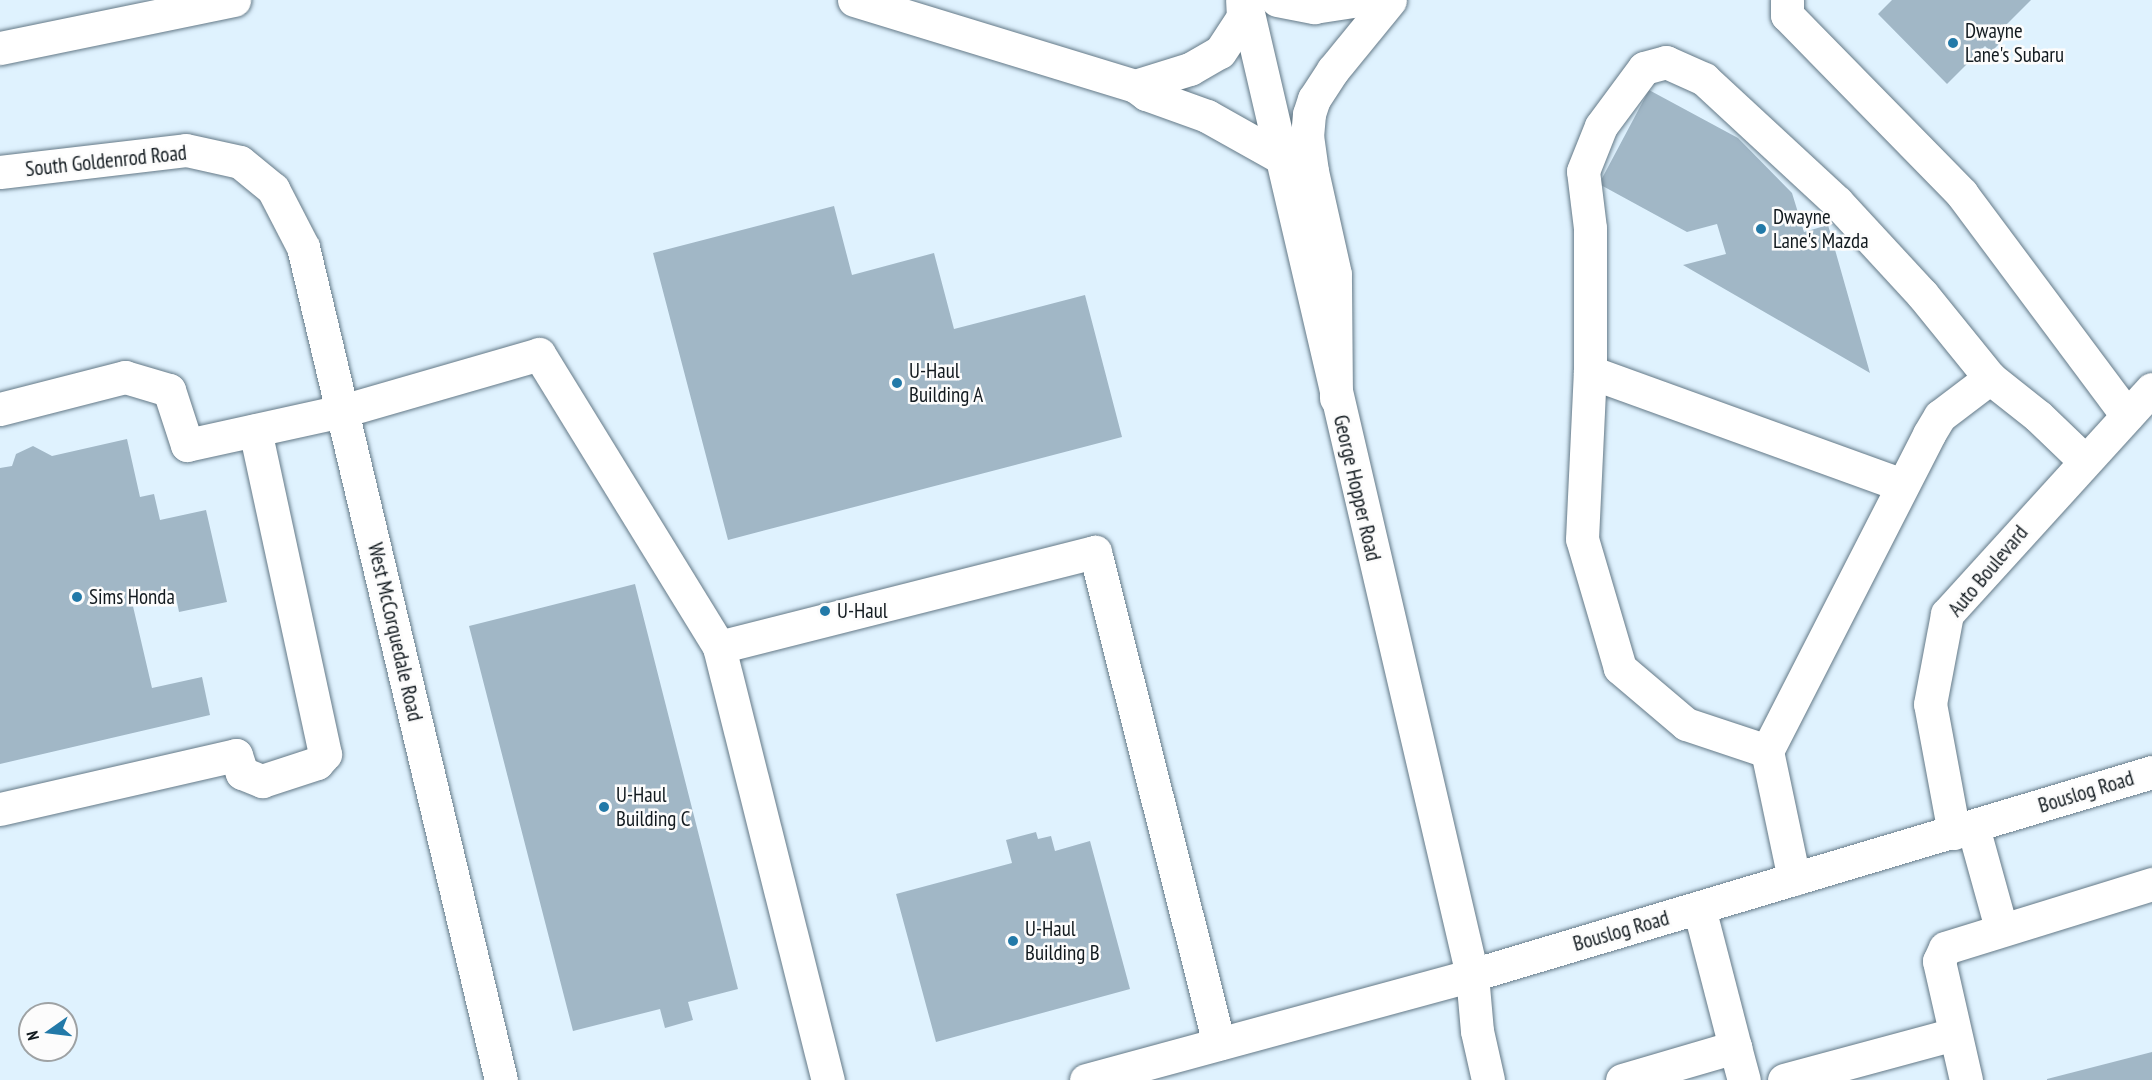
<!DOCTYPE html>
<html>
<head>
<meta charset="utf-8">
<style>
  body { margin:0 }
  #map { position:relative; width:2152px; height:1080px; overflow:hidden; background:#dff2fe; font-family:"PT Sans Narrow",sans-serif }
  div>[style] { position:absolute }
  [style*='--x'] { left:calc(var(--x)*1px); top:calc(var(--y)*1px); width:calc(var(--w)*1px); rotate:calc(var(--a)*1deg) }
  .building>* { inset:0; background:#a1b7c6 }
  .roads { filter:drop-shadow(0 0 2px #647987) drop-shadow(0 0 2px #647987) }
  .minor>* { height:33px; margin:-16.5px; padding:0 16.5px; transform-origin:16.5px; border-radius:16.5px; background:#fff }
  .highway>* { height:33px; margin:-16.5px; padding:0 16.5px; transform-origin:16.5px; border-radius:16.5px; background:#fff }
  .dots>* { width:16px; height:16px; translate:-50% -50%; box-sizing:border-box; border:3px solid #fcfcfc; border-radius:50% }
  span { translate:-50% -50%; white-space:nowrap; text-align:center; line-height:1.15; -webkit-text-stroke:5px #fcfcfc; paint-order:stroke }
  .poi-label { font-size:21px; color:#121a1f }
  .left { translate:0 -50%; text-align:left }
  .street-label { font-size:21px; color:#121a1f }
  .north { position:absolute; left:18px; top:1002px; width:60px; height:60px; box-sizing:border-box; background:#fcfcfc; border:2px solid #9ea2a4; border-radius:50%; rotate:256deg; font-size:16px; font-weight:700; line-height:24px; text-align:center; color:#121a1f }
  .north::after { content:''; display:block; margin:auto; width:21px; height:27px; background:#2279a8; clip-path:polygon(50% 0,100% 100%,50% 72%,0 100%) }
</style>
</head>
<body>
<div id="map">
  <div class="building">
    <div style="clip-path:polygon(1892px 0,2031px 0,1998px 33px,2004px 39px,1991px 52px,1985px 46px,1947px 84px,1878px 14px)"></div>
    <div style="clip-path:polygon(1649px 90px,1738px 138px,1792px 193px,1804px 232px,1828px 225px,1870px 373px,1683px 265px,1726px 254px,1717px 224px,1687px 232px,1599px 184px)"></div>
    <div style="clip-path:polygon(834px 206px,852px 275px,934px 253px,954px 329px,1085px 295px,1122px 437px,728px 540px,653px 253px)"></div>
    <div style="clip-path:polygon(127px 439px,140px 497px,154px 494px,160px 520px,206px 510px,227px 602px,179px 612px,175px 592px,132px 602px,152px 688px,202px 677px,210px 715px,0 764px,0 468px,12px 466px,16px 454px,33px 446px,52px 456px)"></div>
    <div style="clip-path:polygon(635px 584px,738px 989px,688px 1002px,693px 1020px,665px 1028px,660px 1009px,573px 1031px,469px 626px)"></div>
    <div style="clip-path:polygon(1036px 832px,1038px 839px,1051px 836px,1055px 851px,1090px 841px,1130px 989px,936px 1042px,896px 894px,1012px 863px,1006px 840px)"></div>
    <div style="clip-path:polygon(2152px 1052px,2152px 1080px,2047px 1080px,2047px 1079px)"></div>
  </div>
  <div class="roads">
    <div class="minor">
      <div style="--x:1245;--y:0;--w:1001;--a:76.89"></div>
      <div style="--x:1472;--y:975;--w:56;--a:84.9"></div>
      <div style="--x:1477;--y:1031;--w:50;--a:77.3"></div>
      <div style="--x:1787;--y:0;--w:15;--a:90"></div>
      <div style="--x:1787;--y:15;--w:250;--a:45.6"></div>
      <div style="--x:1962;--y:194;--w:276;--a:53.3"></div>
      <div style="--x:0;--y:172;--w:187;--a:-6.7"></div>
      <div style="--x:186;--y:150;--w:55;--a:12.5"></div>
      <div style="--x:240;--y:162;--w:43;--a:39.3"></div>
      <div style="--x:273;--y:189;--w:65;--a:62.7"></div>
      <div style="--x:303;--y:247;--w:856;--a:76.63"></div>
      <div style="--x:1590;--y:372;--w:144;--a:-90"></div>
      <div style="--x:1590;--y:228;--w:57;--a:-97"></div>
      <div style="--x:1583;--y:171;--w:48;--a:-68.2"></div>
      <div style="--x:1601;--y:126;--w:72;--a:-53.4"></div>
      <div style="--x:1644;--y:68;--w:23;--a:-15"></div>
      <div style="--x:1666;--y:62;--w:42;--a:24.1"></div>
      <div style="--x:1704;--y:79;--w:181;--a:42.8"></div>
      <div style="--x:1837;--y:202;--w:125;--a:47.3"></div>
      <div style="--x:1922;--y:294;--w:108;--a:51"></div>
      <div style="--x:1990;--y:378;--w:61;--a:38.4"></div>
      <div style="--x:2038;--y:416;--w:65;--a:43.8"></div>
      <div style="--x:0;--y:409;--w:129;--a:-14.4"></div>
      <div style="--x:125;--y:377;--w:46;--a:16.5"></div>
      <div style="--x:169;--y:390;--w:58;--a:71.9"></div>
      <div style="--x:187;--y:445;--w:159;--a:-12.4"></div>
      <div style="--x:342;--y:411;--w:205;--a:-16.1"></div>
      <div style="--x:539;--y:354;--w:344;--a:58.4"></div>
      <div style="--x:719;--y:647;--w:447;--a:75.9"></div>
      <div style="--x:719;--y:647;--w:388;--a:-14.2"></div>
      <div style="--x:1095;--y:552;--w:507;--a:75.85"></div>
      <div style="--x:1767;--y:751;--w:85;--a:-161.6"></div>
      <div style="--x:1686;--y:724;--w:87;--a:-139.7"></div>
      <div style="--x:1620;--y:668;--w:134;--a:-106.4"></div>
      <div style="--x:1582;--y:539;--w:167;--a:-87.3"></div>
      <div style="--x:1590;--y:372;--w:332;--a:19.9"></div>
      <div style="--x:0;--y:809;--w:242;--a:-12.9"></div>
      <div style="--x:236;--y:755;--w:19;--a:72"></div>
      <div style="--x:242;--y:773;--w:22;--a:22"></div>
      <div style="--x:262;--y:781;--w:58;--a:-18.1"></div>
      <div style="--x:317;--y:763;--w:12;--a:-48"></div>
      <div style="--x:325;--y:754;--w:331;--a:-102.2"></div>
      <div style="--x:1973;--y:827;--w:105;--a:74.5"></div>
      <div style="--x:1954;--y:833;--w:131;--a:-100.5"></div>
      <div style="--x:1930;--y:704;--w:92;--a:-79.3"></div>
      <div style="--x:1947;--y:614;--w:304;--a:-47.7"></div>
      <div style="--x:1794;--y:879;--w:131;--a:-101.9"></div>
      <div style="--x:1767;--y:751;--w:356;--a:-62.9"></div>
      <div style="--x:1929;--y:434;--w:21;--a:-59"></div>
      <div style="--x:1940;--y:416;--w:63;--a:-37.2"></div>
      <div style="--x:1735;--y:1047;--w:34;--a:75"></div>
      <div style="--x:1086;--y:1080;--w:400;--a:-15.2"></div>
      <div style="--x:1472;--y:975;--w:710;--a:-16.62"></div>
      <div style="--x:1622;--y:1080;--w:118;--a:-16.3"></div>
      <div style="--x:1735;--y:1047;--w:144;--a:-104.5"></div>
      <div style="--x:1784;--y:1080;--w:176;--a:-15.1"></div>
      <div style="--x:1966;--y:1080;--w:122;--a:-102.8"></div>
      <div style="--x:1939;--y:961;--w:14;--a:-65"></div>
      <div style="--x:1945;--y:948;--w:217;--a:-17.2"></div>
    </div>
    <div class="highway">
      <div style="--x:854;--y:0;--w:294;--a:17"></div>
      <div style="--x:1135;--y:86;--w:14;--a:36"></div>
      <div style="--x:1146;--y:94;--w:65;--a:19.8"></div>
      <div style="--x:1207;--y:116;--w:84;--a:29.3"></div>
      <div style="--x:1277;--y:0;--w:38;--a:11"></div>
      <div style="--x:1314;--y:7;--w:46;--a:-8.8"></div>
      <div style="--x:0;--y:48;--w:239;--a:-11.6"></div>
      <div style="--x:1135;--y:86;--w:58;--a:-17.2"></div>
      <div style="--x:1190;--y:69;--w:34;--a:-30"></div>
      <div style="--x:1220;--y:52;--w:42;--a:-56.7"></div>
      <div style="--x:1243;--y:17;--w:17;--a:-93"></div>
      <div style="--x:1336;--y:398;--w:124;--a:-90.5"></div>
      <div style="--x:1335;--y:274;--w:106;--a:-102.6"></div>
      <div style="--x:1312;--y:171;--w:34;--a:-98"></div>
      <div style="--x:1307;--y:137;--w:23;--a:-85"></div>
      <div style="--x:1309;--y:114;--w:16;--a:-72"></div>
      <div style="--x:1314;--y:99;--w:35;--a:-57"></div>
      <div style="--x:1333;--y:70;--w:90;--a:-50.8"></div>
    </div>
  </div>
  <div class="dots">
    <div style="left:1953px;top:43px;background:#2279a8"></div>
    <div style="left:1761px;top:229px;background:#2279a8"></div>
    <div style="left:897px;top:383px;background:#2279a8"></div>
    <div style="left:77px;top:597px;background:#2279a8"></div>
    <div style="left:825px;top:611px;background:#2279a8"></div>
    <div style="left:604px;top:807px;background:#2279a8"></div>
    <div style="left:1013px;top:941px;background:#2279a8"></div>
  </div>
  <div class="poi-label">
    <span class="left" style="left:1965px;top:43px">Dwayne<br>Lane's Subaru</span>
    <span class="left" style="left:1773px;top:229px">Dwayne<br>Lane's Mazda</span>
    <span class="left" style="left:909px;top:383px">U-Haul<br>Building A</span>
    <span class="left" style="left:89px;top:597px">Sims Honda</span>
    <span class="left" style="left:837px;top:611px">U-Haul</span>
    <span class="left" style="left:616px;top:807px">U-Haul<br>Building C</span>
    <span class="left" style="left:1025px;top:941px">U-Haul<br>Building B</span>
  </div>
  <div class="street-label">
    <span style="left:106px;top:161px;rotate:-6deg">South Goldenrod Road</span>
    <span style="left:1357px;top:488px;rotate:77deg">George Hopper Road</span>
    <span style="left:1988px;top:571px;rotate:-50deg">Auto Boulevard</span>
    <span style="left:395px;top:632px;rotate:77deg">West McCorquedale Road</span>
    <span style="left:2086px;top:792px;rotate:-17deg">Bouslog Road</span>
    <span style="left:1621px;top:931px;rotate:-16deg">Bouslog Road</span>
  </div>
  <div class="north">N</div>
</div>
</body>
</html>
